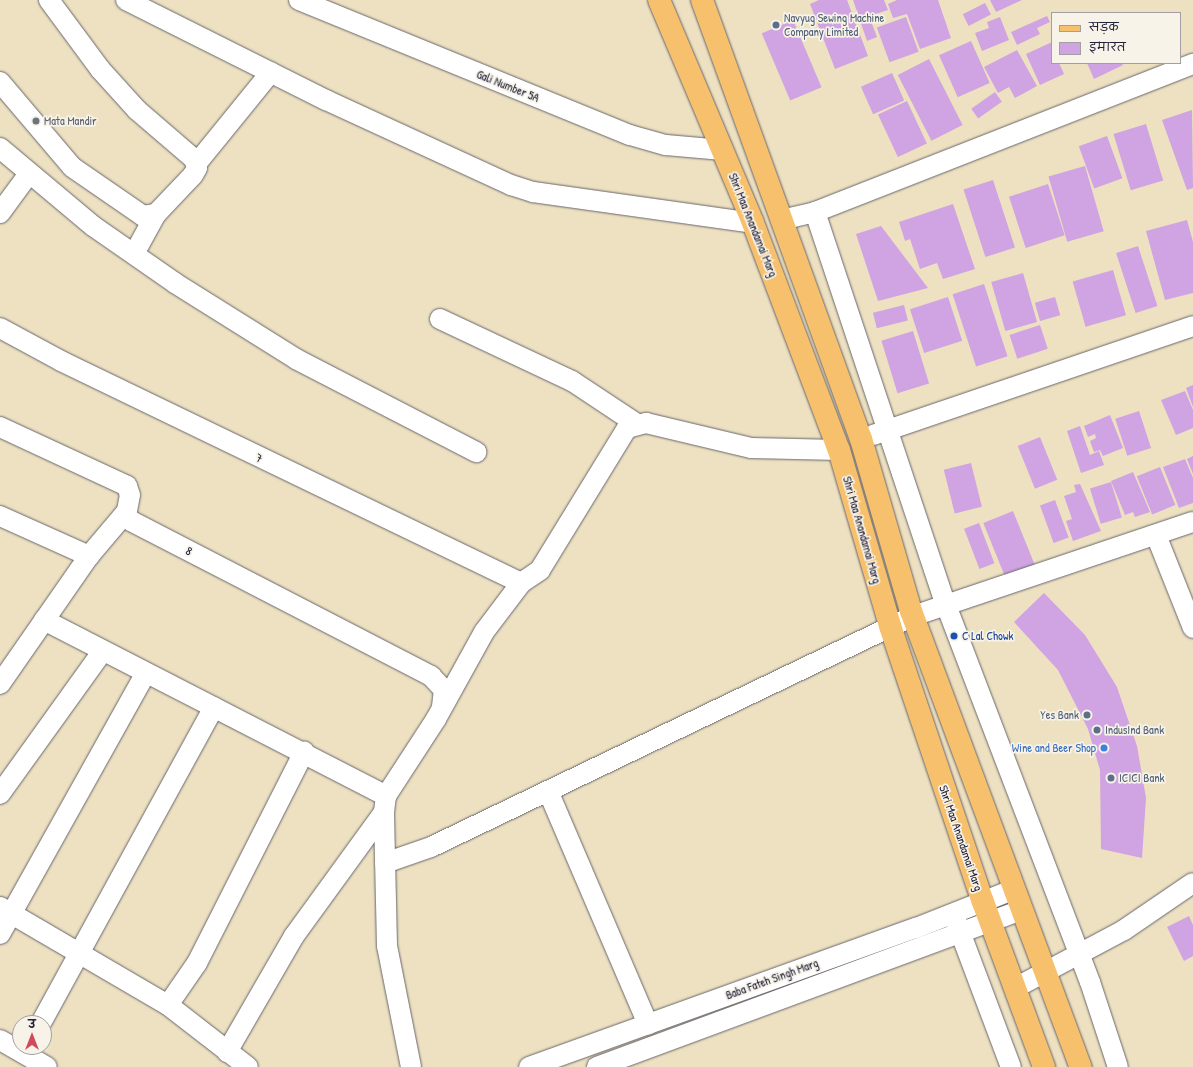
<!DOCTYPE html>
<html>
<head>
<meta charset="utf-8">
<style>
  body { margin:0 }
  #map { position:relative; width:1193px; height:1067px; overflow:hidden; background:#ede1c2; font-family:"Patrick Hand","Playpen Sans Deva",sans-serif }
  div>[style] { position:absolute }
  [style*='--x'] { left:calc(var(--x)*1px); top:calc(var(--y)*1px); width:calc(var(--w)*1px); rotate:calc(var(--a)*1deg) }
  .building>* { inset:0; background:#d0a3e2; transform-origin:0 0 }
  .roads { filter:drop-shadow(0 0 1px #69656a) drop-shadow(0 0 1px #69656a) }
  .minor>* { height:20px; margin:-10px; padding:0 10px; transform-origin:10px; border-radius:10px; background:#fff }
  .major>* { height:22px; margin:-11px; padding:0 11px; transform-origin:11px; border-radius:11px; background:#f7c06c }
  .dots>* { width:11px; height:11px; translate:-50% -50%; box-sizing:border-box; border:2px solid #f7f3e8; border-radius:50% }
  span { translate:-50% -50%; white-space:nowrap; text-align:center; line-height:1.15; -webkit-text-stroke:3.5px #f7f3e8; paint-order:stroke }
  .service-label { font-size:12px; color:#4e5e75 }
  .left { translate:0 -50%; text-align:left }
  .right { translate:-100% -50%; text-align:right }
  .street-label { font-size:12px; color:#22223b }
  .worship-label { font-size:12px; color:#5b616d }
  .transit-label { font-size:12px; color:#164399 }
  .shop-label { font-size:12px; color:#366cbe }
  .legend { position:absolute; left:1051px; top:12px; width:130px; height:52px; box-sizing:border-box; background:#f7f3e8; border:1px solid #a29fa3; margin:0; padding:5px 7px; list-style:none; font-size:12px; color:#22223b }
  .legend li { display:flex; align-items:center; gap:8px; height:20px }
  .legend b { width:20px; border:1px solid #a29fa3 }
  .north { position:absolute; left:12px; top:1015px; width:40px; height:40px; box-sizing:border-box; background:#f7f3e8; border:1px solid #a29fa3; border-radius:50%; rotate:0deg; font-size:11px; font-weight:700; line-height:16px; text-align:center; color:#22223b }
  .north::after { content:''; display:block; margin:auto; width:14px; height:18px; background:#d1495b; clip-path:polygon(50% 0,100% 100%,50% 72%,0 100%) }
</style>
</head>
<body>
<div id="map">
  <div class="building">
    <div style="clip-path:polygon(819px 0,847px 0,868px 56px,835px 69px,810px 4px)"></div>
    <div style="clip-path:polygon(853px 0,884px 0,888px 10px,869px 16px,877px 37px,867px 41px)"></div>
    <div style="clip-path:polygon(897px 0,938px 0,951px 38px,920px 49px,907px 14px,893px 18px,888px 4px)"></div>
    <div style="clip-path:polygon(990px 0,1022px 0,996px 12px)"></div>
    <div style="left:985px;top:3px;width:13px;height:25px;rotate:63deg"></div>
    <div style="clip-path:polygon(1047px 16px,1050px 22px,1037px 28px,1040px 34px,1017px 45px,1011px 32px)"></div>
    <div style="left:906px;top:17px;width:37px;height:31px;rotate:70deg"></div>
    <div style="clip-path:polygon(1000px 17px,1009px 40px,982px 51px,975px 33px,989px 28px,987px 22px)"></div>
    <div style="left:793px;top:20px;width:73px;height:34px;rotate:67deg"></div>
    <div style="left:971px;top:41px;width:46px;height:35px;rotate:66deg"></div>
    <div style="clip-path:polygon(1052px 42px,1052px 63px,1059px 63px,1064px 74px,1040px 85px,1026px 54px)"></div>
    <div style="clip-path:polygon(1017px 50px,1037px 86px,1015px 98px,1009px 87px,998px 93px,984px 67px)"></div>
    <div style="left:929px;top:59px;width:74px;height:35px;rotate:63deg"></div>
    <div style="clip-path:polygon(1087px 63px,1122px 63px,1123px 65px,1094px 79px)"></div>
    <div style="left:892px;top:73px;width:30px;height:34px;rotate:66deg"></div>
    <div style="left:995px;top:92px;width:12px;height:29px;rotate:55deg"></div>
    <div style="left:907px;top:101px;width:47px;height:32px;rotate:65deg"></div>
    <div style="clip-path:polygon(1192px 110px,1193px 188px,1187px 190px,1162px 120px)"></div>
    <div style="left:1146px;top:124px;width:59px;height:34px;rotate:73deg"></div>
    <div style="left:1107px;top:136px;width:45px;height:30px;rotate:70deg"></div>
    <div style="left:1085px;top:166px;width:68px;height:38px;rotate:74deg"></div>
    <div style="left:993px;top:180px;width:71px;height:31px;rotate:72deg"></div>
    <div style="left:1048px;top:184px;width:54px;height:41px;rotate:72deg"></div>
    <div style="clip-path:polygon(953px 204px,975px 269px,943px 279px,937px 263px,920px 269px,910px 239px,905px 241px,899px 222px)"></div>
    <div style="clip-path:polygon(1187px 220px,1193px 242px,1193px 293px,1165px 300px,1146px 231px)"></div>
    <div style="clip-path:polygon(881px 226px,928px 288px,878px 301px,856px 234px)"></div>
    <div style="left:1138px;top:246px;width:63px;height:23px;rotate:72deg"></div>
    <div style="left:1113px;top:270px;width:47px;height:42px;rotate:74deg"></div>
    <div style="left:1023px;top:273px;width:51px;height:33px;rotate:74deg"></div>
    <div style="left:984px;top:284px;width:76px;height:33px;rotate:72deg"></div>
    <div style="left:948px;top:297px;width:46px;height:40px;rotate:72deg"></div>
    <div style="left:1055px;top:297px;width:19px;height:21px;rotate:74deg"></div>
    <div style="left:904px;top:305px;width:16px;height:32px;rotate:76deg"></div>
    <div style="left:1040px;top:325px;width:25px;height:32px;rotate:72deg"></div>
    <div style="left:913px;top:331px;width:55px;height:33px;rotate:73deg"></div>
    <div style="clip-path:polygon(1193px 385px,1193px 407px,1186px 388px)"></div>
    <div style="clip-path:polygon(1185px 391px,1193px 410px,1193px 428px,1176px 435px,1161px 400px)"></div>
    <div style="left:1139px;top:411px;width:39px;height:25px;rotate:72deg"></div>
    <div style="clip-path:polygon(1110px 415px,1123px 448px,1103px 456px,1100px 450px,1094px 452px,1090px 441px,1096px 438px,1095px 434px,1088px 437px,1084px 426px)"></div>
    <div style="clip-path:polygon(1080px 426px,1090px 455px,1099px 451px,1104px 465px,1081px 473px,1067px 431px)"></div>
    <div style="left:1040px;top:437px;width:46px;height:24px;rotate:68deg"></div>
    <div style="clip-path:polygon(1193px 456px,1193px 474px,1187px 459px)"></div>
    <div style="clip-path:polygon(1185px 459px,1193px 478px,1193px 503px,1179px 508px,1163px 467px)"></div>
    <div style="left:971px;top:463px;width:45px;height:28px;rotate:76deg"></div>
    <div style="left:1160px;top:467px;width:41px;height:25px;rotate:68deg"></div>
    <div style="clip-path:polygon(1133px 472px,1150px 512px,1135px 517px,1133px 512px,1125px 515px,1111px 481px)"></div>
    <div style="left:1111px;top:482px;width:37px;height:22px;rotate:73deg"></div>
    <div style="clip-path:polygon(1080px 484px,1101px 531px,1073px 541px,1066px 521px,1072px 519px,1064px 496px,1076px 492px,1074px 485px)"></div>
    <div style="left:1055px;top:500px;width:40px;height:16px;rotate:70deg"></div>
    <div style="left:1013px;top:511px;width:58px;height:32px;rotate:68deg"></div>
    <div style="left:979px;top:523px;width:43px;height:16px;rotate:69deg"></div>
    <div style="clip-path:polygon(1044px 593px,1085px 635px,1117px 687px,1137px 746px,1146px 798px,1142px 858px,1101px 849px,1100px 770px,1088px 729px,1058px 670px,1014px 622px)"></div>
    <div style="clip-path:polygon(1189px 916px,1193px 925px,1193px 956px,1184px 961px,1167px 927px)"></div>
  </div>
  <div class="roads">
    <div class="minor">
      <div style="--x:126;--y:0;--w:224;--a:26.6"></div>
      <div style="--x:326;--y:100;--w:204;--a:24.7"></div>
      <div style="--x:511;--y:185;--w:23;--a:18"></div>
      <div style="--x:533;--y:192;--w:222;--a:8"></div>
      <div style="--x:299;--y:0;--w:357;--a:22.2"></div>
      <div style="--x:630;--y:135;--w:37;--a:16"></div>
      <div style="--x:666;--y:145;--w:57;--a:5"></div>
      <div style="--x:0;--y:82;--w:111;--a:49.7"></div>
      <div style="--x:72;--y:167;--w:86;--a:34.6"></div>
      <div style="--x:143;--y:216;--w:13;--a:-9"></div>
      <div style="--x:156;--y:214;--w:54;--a:-46.5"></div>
      <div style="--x:193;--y:175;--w:8;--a:-60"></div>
      <div style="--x:197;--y:168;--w:9;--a:-108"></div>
      <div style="--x:194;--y:159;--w:75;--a:-139.3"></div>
      <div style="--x:137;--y:110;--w:55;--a:-132.1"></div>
      <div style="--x:100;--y:69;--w:86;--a:-126.5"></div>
      <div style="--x:0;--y:148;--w:121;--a:40"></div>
      <div style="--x:93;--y:226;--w:100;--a:34.8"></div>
      <div style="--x:175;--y:283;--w:143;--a:32.1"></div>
      <div style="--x:296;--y:359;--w:203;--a:27.3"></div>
      <div style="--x:197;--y:163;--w:117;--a:-50.9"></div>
      <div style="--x:815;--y:212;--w:414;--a:71.6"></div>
      <div style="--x:946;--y:605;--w:404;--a:69.1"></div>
      <div style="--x:1090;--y:982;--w:89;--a:71.8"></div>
      <div style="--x:0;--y:213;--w:47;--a:-53.6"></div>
      <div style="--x:781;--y:220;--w:35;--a:-13"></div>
      <div style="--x:815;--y:212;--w:406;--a:-21.4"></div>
      <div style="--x:134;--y:254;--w:46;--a:-61.2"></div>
      <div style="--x:440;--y:319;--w:146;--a:25.2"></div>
      <div style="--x:572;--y:381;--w:78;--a:33.5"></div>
      <div style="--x:0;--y:328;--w:69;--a:28.4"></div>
      <div style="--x:61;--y:361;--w:511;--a:25.76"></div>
      <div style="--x:0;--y:427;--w:140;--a:24.9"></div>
      <div style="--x:127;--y:486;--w:9;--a:72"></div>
      <div style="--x:130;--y:495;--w:20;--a:101"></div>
      <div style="--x:126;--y:515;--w:8;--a:50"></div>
      <div style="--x:131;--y:521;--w:338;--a:27.3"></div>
      <div style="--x:431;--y:676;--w:19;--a:47"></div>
      <div style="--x:444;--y:690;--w:16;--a:97"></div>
      <div style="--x:873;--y:435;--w:338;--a:-18.8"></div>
      <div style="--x:0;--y:516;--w:98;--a:24.2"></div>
      <div style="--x:1156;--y:535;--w:100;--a:68.3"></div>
      <div style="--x:44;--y:620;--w:385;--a:27.2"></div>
      <div style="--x:0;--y:684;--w:156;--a:-55.2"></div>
      <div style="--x:89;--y:556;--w:59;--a:-49.8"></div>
      <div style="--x:548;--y:791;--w:254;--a:66.8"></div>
      <div style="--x:0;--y:794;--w:175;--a:-54.3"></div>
      <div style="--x:385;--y:863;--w:49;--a:-19.2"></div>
      <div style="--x:431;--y:847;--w:534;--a:-25.61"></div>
      <div style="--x:913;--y:616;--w:295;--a:-18.6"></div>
      <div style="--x:0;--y:907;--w:194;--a:30.3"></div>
      <div style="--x:168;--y:1005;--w:101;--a:37.8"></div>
      <div style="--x:956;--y:921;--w:156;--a:69.4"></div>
      <div style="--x:0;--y:934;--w:299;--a:-60.8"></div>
      <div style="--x:1015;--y:988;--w:123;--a:-28"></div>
      <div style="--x:1124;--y:930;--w:83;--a:-34.3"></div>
      <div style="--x:168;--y:1005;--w:51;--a:-55.4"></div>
      <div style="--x:197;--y:963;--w:237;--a:-63.1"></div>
      <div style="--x:41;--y:1023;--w:360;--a:-61.3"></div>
      <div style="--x:0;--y:1040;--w:54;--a:29.9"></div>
      <div style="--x:227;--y:1052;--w:134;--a:-60"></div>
      <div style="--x:294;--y:936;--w:153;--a:-54"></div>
      <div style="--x:411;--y:1067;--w:123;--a:-101.2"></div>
      <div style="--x:387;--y:946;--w:134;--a:-91.3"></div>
      <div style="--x:384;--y:812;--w:16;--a:-83"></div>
      <div style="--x:386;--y:796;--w:92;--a:-57"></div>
      <div style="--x:436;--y:719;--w:99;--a:-61.1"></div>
      <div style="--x:484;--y:632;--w:61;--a:-52.9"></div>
      <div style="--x:521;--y:583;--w:23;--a:-34"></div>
      <div style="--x:540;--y:570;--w:167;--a:-58.5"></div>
      <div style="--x:627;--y:428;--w:20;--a:-15"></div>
      <div style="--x:646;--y:423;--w:108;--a:13.4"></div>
      <div style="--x:751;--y:448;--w:88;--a:1.3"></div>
      <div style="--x:529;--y:1067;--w:411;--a:-19.8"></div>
      <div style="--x:916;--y:928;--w:106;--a:-21.5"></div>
      <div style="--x:597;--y:1067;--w:453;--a:-20.3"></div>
    </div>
    <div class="major">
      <div style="--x:659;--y:0;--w:242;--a:67.1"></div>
      <div style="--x:753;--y:223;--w:243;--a:69.3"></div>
      <div style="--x:839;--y:450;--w:183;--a:73.8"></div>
      <div style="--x:890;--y:626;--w:291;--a:71.4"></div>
      <div style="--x:983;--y:902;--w:176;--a:69.7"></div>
      <div style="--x:702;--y:0;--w:467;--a:70.1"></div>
      <div style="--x:861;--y:439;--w:179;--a:73.8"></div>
      <div style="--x:911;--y:611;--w:487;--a:69.6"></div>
    </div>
  </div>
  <div class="dots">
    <div style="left:776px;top:25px;background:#5c6f8a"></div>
    <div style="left:36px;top:121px;background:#6b7280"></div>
    <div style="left:954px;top:636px;background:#1a4fb4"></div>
    <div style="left:1087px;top:715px;background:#5c6f8a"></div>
    <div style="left:1097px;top:730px;background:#5c6f8a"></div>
    <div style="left:1104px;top:748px;background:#3f7fe0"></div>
    <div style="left:1111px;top:778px;background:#5c6f8a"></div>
  </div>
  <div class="service-label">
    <span class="left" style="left:784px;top:25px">Navyug Sewing Machine<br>Company Limited</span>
    <span class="right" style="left:1079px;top:715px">Yes Bank</span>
    <span class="left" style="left:1105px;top:730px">IndusInd Bank</span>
    <span class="left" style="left:1119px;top:778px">ICICI Bank</span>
  </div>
  <div class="street-label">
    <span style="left:508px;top:86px;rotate:22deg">Gali Number 5A</span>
    <span style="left:753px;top:225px;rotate:68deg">Shri Maa Anandamai Marg</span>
    <span style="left:259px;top:458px;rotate:26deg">7</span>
    <span style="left:862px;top:530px;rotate:74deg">Shri Maa Anandamai Marg</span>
    <span style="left:189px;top:551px;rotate:27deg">8</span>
    <span style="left:961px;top:838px;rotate:71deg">Shri Maa Anandamai Marg</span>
    <span style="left:772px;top:979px;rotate:-20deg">Baba Fateh Singh Marg</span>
  </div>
  <div class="worship-label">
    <span class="left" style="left:44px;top:121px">Mata Mandir</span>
  </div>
  <div class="transit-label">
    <span class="left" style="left:962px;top:636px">C Lal Chowk</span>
  </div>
  <div class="shop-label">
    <span class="right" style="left:1096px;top:748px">Wine and Beer Shop</span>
  </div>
  <ul class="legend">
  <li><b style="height:5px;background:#f7c06c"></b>सड़क</li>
  <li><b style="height:11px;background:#d0a3e2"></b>इमारत</li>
  </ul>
  <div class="north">उ</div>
</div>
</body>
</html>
